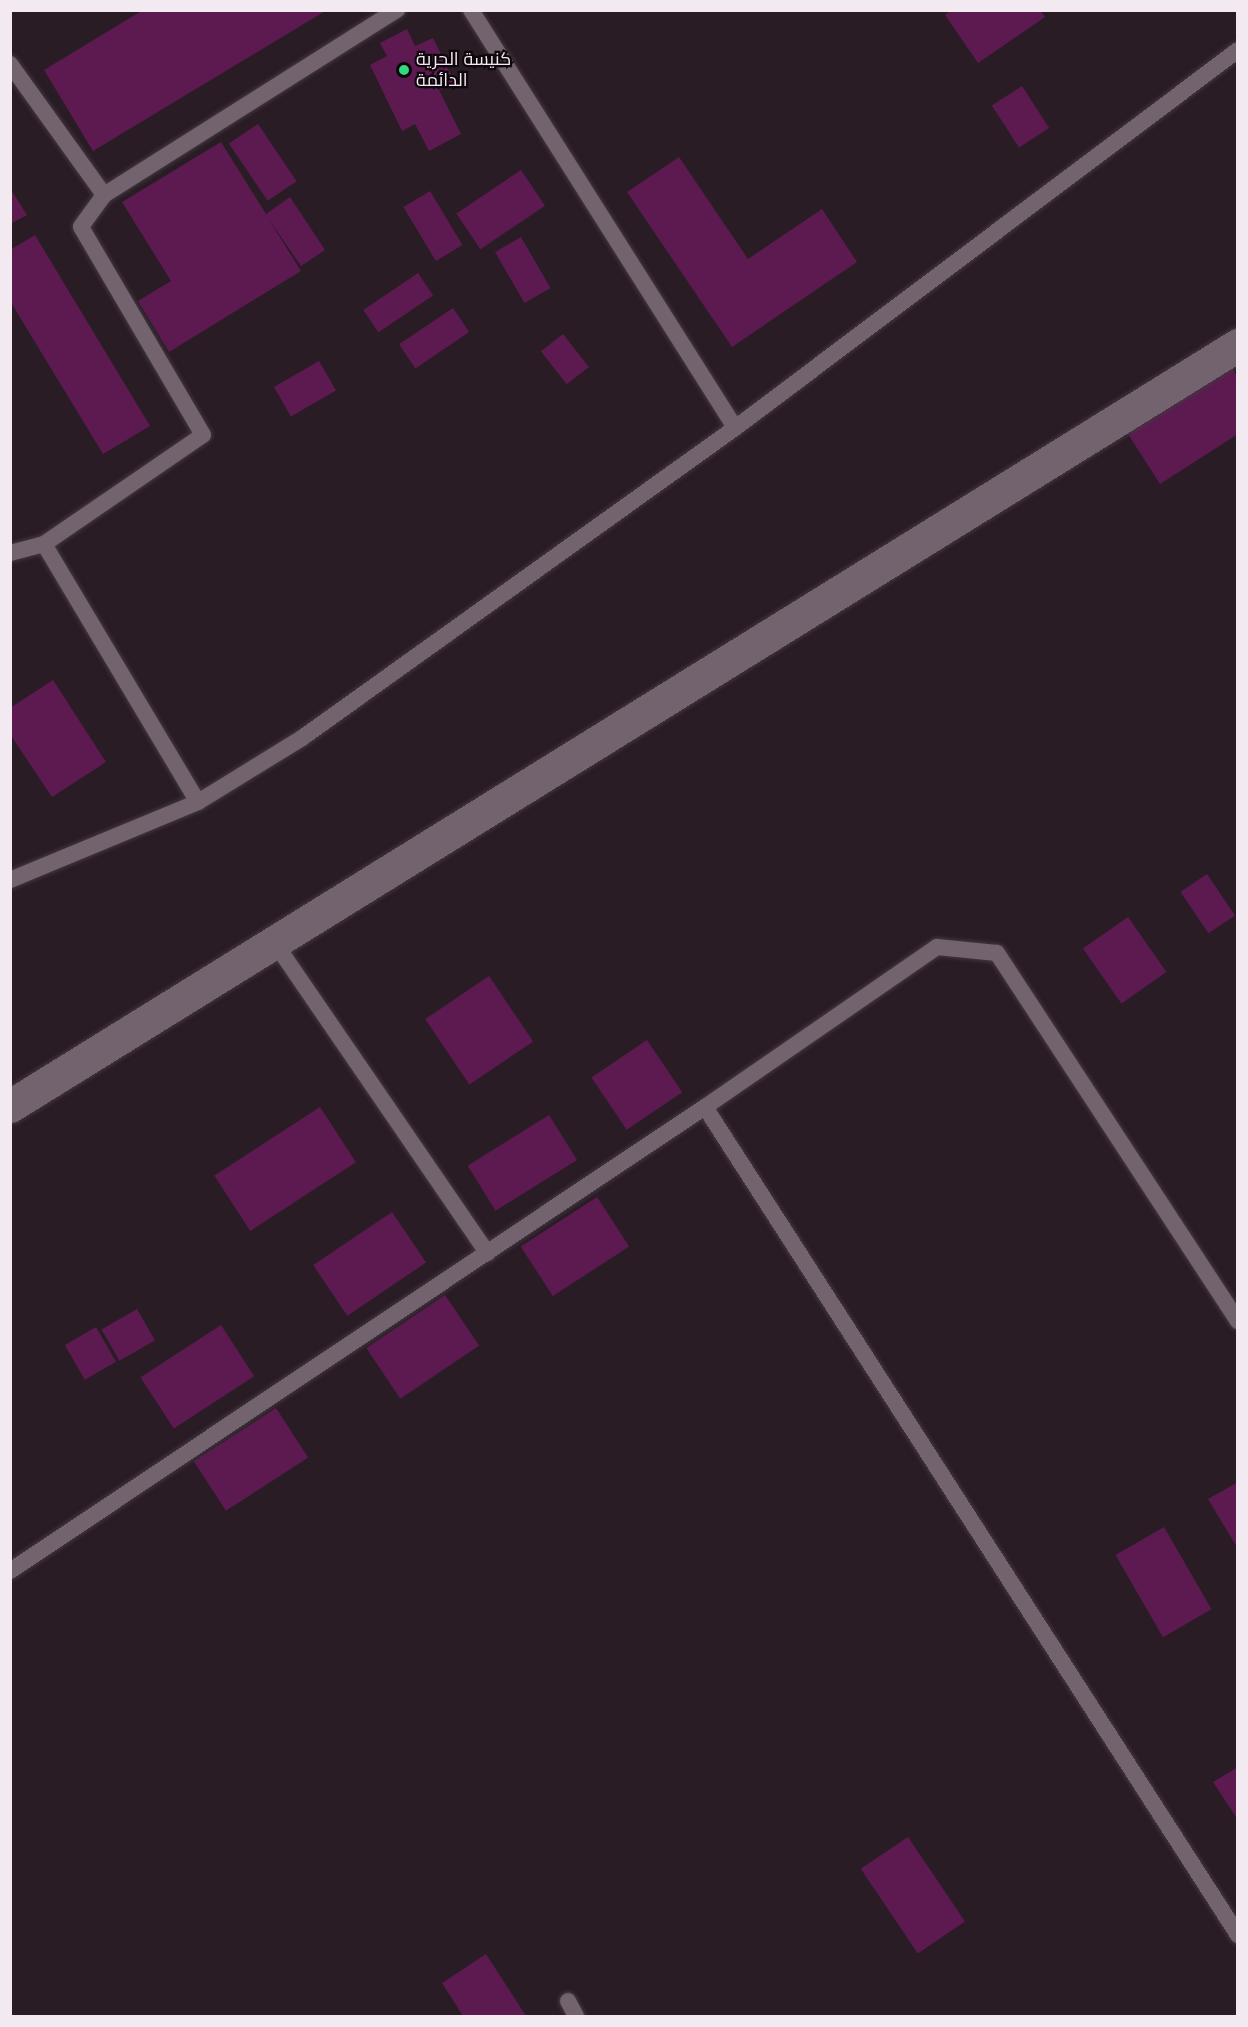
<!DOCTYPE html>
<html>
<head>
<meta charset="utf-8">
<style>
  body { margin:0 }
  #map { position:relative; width:1248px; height:2027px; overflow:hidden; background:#291c25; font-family:"Fira Sans",Cairo,sans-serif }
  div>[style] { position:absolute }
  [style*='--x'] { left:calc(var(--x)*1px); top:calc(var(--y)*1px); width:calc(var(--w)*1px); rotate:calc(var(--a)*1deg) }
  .building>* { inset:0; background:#5d1a51; transform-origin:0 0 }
  .roads { filter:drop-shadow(0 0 2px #433840) drop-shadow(0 0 2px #433840) }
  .lane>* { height:16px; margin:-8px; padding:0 8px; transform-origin:8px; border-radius:8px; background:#73636e }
  .street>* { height:33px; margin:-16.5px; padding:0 16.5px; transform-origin:16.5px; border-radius:16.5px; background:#73636e }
  .dots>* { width:16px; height:16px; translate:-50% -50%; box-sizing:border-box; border:3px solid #0e080c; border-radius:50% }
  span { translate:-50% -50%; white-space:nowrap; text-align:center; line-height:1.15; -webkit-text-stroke:4.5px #0e080c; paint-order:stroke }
  .poi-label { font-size:18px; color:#f3eaf1 }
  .left { translate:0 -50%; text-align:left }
  .frame { position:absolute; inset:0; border:12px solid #f3eaf1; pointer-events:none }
</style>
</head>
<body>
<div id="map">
  <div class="building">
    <div style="clip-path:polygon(143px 10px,327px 10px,93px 151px,44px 70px)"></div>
    <div style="clip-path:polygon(951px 10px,1040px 10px,1045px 17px,978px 63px,945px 15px)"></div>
    <div style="clip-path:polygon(407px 29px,415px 46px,433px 38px,455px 83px,439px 90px,461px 134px,429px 151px,415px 124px,402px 131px,370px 65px,387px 56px,380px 43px)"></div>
    <div style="left:1022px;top:86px;width:50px;height:36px;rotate:57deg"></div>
    <div style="left:258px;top:124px;width:69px;height:35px;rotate:56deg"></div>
    <div style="clip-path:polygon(221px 142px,266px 214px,290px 197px,325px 250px,301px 266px,268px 218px,301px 271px,169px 352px,138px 301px,171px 281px,122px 202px)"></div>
    <div style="clip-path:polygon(679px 157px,748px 259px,822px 209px,857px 262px,732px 347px,627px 192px)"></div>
    <div style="left:521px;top:170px;width:43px;height:78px;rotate:56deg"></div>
    <div style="clip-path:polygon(10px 188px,27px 215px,10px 224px)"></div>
    <div style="left:430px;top:191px;width:63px;height:31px;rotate:59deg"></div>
    <div style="clip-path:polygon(35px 235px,150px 426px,103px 454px,10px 301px,10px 250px)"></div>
    <div style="left:521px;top:237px;width:59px;height:30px;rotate:60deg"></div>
    <div style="left:418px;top:273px;width:27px;height:66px;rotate:56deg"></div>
    <div style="left:453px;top:308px;width:29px;height:65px;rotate:56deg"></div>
    <div style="left:563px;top:334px;width:42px;height:28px;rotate:52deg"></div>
    <div style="left:319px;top:361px;width:34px;height:52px;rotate:60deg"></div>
    <div style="clip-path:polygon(1231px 367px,1238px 377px,1238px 434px,1160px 484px,1128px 434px)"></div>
    <div style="clip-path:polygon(53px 680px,106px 762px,52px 797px,10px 734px,10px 708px)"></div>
    <div style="left:1207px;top:874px;width:50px;height:32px;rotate:56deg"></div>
    <div style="left:1128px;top:917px;width:67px;height:55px;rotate:55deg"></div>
    <div style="left:489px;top:976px;width:79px;height:77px;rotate:56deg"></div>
    <div style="left:647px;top:1040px;width:63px;height:67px;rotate:56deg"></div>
    <div style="left:320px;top:1107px;width:66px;height:126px;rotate:57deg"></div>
    <div style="left:549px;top:1115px;width:53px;height:96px;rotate:58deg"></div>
    <div style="left:597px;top:1197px;width:59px;height:91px;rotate:57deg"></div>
    <div style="left:392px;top:1212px;width:61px;height:95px;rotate:56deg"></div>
    <div style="left:445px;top:1295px;width:61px;height:95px;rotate:56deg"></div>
    <div style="left:137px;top:1309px;width:36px;height:41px;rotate:60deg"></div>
    <div style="left:221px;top:1325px;width:61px;height:96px;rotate:57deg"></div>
    <div style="left:96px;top:1327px;width:40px;height:36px;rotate:60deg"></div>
    <div style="left:276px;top:1408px;width:59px;height:98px;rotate:57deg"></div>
    <div style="clip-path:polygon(1238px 1482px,1238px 1549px,1208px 1499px)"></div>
    <div style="left:1164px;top:1527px;width:95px;height:56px;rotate:60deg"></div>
    <div style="clip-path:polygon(1238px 1767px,1238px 1820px,1213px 1782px)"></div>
    <div style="left:908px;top:1837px;width:102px;height:57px;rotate:56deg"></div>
    <div style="clip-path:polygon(486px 1954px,526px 2016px,463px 2016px,442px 1983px)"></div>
  </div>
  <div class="roads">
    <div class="lane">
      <div style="--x:471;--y:10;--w:494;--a:57.7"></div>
      <div style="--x:10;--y:64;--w:161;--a:54.3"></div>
      <div style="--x:104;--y:195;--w:39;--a:126"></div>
      <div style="--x:81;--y:227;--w:241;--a:59.6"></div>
      <div style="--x:203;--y:435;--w:193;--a:145.6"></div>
      <div style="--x:44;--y:544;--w:35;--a:165"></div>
      <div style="--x:104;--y:195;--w:347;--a:-32.3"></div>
      <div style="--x:44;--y:544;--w:300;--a:59.2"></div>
      <div style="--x:10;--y:880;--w:204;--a:-22.5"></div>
      <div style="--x:198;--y:802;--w:122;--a:-31.6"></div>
      <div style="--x:302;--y:738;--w:533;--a:-35.6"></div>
      <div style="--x:735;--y:428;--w:629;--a:-36.92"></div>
      <div style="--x:275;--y:943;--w:376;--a:55.6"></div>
      <div style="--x:705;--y:1107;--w:985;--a:57.23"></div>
      <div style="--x:10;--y:1571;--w:836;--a:-33.73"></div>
      <div style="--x:705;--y:1107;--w:282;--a:-34.6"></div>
      <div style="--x:937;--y:947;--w:60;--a:5.7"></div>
      <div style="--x:997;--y:953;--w:440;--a:56.8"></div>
      <div style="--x:568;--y:2001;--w:17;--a:62"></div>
    </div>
    <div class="street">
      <div style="--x:10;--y:1106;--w:1445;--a:-31.79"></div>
    </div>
  </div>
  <div class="dots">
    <div style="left:404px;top:70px;background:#34d881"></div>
  </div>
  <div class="poi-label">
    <span class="left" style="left:416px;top:70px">كنيسة الحرية<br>الدائمة</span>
  </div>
  <div class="frame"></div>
</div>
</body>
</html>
